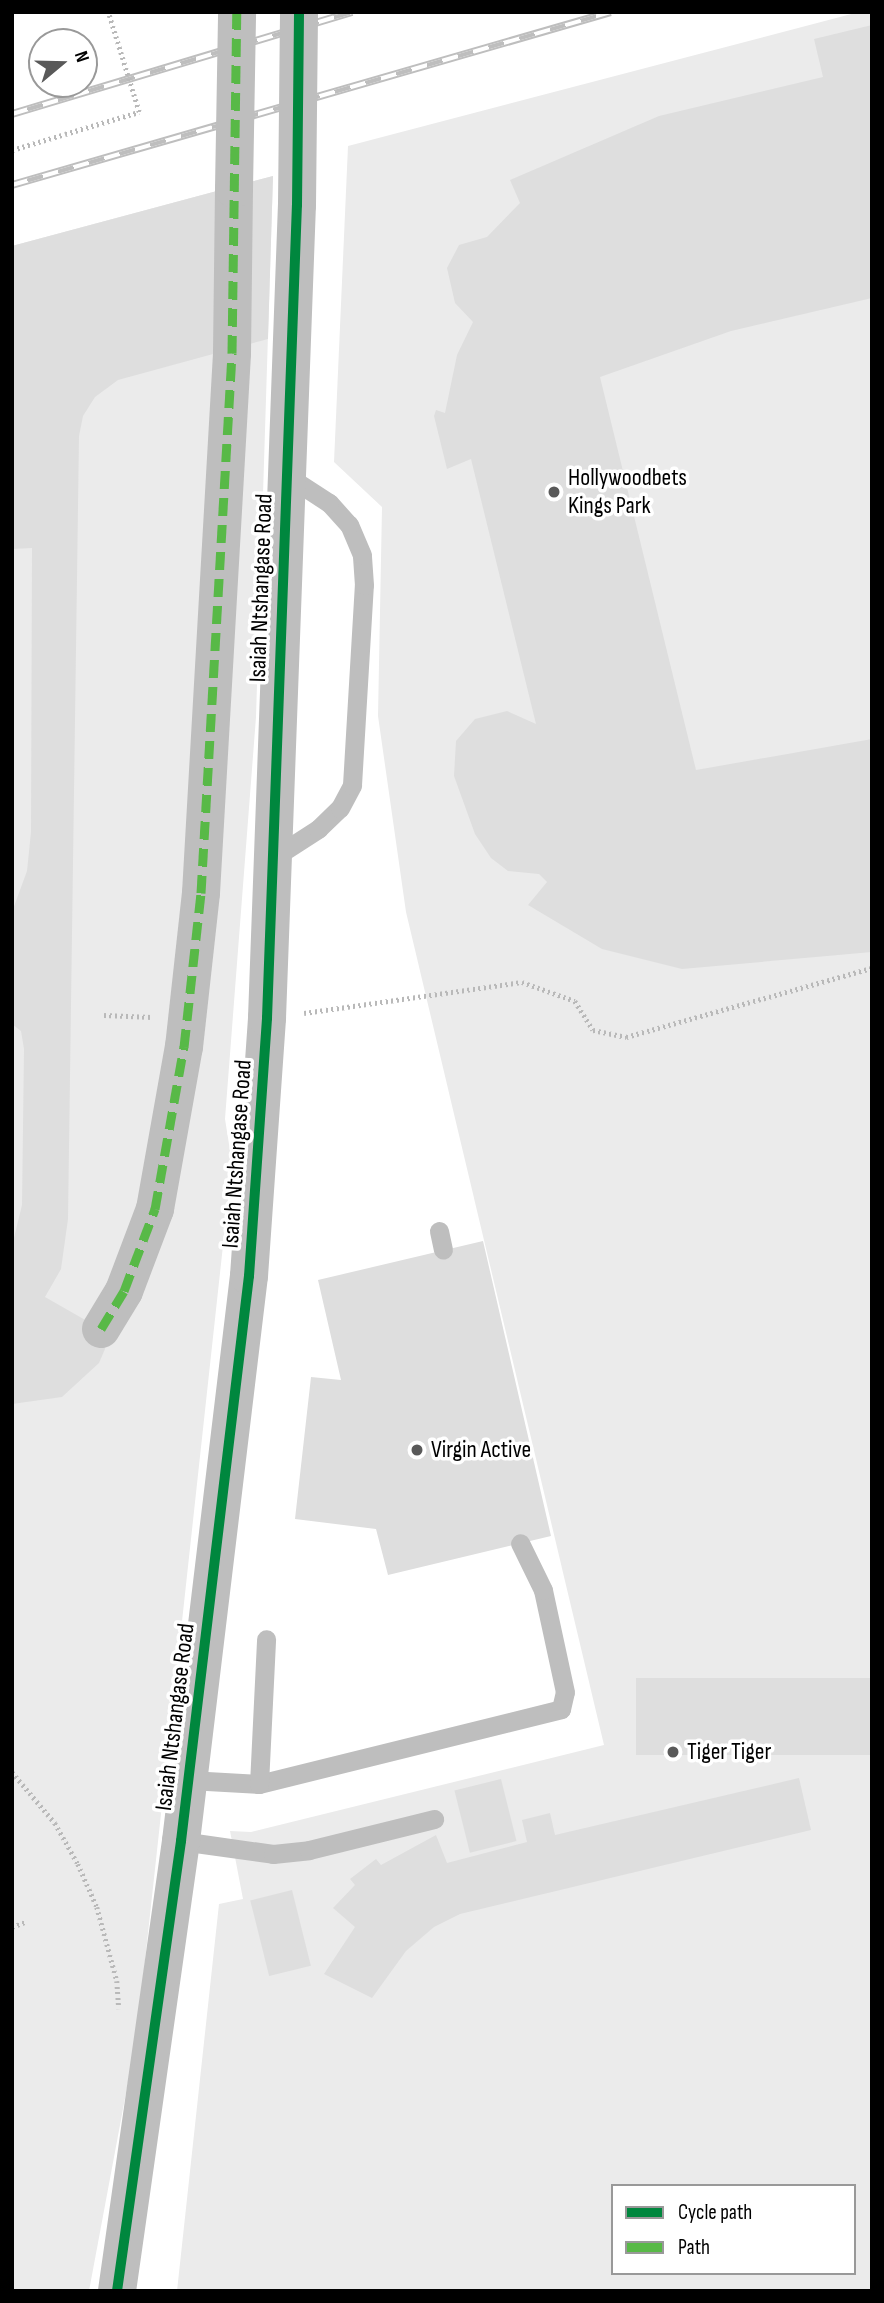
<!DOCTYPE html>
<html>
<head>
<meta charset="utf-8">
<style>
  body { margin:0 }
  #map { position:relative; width:884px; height:2303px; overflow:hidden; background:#fff; font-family:"Sofia Sans Condensed",sans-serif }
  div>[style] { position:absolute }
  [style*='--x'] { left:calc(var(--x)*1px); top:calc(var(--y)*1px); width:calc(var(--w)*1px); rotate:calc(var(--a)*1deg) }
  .green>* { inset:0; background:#ebebeb }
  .building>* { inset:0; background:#dedede; transform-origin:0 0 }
  .path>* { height:4.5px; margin-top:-2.25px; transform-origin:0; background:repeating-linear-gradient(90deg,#b9b9b9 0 2px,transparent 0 5.5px) }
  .lane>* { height:19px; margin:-9.5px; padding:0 9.5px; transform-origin:9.5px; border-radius:9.5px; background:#bebebe }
  .street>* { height:38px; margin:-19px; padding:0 19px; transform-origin:19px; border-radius:19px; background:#bebebe }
  .rail>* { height:8px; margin-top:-4px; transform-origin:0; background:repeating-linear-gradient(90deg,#fff 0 16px,#bebebe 0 32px); box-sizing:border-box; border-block:2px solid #bebebe }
  .path-bridge>* { height:4.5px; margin-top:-2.25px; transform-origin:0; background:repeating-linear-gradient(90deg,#b9b9b9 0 2px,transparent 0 5.5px) }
  .street-bridge>* { height:38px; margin:-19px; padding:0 19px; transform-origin:19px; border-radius:19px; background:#bebebe }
  .quiet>* { height:9px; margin-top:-4.5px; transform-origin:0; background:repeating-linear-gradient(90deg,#58b947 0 18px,transparent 0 27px) }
  .cycleway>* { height:10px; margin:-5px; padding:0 5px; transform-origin:5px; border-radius:5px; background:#00873e }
  .dots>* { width:19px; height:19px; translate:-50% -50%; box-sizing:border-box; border:4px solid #fff; border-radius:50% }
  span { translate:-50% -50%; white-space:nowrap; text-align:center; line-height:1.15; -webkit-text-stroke:7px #fff; paint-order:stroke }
  .poi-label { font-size:24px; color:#000 }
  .left { translate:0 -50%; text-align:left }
  .street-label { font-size:24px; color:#000 }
  .frame { position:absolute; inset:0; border:14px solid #000; pointer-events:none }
  .legend { position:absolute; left:611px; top:2184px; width:245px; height:91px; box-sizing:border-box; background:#fff; border:2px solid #999; margin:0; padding:9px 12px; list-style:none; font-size:21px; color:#000 }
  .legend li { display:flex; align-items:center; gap:14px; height:35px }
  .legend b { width:35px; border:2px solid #999 }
  .north { position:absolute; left:28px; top:28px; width:70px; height:70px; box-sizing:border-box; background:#fff; border:2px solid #999; border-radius:50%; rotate:71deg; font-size:19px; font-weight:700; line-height:28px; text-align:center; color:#000 }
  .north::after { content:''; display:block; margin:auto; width:24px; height:32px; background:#595959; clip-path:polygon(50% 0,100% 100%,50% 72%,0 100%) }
</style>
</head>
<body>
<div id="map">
  <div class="green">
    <div style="clip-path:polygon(evenodd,859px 12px,872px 12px,872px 2291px,177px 2291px,219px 1904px,243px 1899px,230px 1831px,251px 1832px,604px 1745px,406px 912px,378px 716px,382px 507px,334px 462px,348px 146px,859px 12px,613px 2186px,854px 2186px,854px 2273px,613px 2273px,613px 2186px)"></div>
    <div style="clip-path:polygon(273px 176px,256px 717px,225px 1119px,232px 1163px,137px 2034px,89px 2291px,12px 2291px,12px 246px)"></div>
  </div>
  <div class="building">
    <div style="clip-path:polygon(872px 25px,872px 298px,731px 331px,600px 377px,696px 770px,872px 739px,872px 952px,682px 969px,602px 949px,528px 905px,547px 882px,539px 874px,508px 871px,491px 858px,475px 834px,454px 776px,456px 741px,475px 719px,507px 711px,536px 724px,471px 459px,447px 469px,434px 416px,436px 410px,445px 413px,457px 355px,473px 322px,455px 303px,447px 268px,459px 245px,487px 237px,520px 203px,510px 180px,659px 116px,823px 77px,814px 39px)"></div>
    <div style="clip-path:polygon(273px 176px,268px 339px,118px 380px,95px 397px,83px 416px,79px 436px,68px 1219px,61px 1269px,45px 1297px,101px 1329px,105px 1349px,99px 1363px,62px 1397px,12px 1404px,12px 1246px,22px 1205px,24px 1049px,21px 1031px,12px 1024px,12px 912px,27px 871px,31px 832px,32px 548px,12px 549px,12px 246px)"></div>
    <div style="clip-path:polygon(483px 1241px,551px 1536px,388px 1575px,376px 1529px,295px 1519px,311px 1377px,341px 1380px,318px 1280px)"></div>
    <div style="left:872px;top:1678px;width:77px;height:236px;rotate:90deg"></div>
    <div style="clip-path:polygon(799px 1778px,811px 1830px,460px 1914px,434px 1927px,406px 1951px,372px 1998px,324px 1974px,355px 1927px,333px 1908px,355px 1885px,350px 1879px,376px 1859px,381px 1865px,436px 1835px,447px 1863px,527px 1842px,522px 1820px,550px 1813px,555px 1835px)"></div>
    <div style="left:501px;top:1779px;width:64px;height:48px;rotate:76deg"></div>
    <div style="left:292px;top:1890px;width:78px;height:43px;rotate:76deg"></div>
  </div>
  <div class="path">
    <div style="--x:12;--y:150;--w:55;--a:-16.8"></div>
    <div style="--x:304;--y:1013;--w:220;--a:-8.1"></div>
    <div style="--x:522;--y:982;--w:56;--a:19.7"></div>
    <div style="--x:575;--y:1001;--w:34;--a:58"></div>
    <div style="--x:593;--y:1030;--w:34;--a:12"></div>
    <div style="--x:626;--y:1037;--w:255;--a:-15.7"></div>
    <div style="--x:104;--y:1015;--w:48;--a:2.4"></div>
    <div style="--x:12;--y:1772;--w:67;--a:49.9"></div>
    <div style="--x:55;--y:1823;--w:47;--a:60.7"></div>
    <div style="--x:78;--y:1864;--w:47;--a:66.2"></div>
    <div style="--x:97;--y:1907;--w:77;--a:74.9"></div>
    <div style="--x:117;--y:1981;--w:28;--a:86"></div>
    <div style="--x:12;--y:1927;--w:14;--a:-21"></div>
  </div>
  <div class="lane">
    <div style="--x:273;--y:858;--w:54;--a:-32.8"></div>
    <div style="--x:318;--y:829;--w:30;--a:-44"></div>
    <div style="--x:340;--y:808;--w:26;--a:-62"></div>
    <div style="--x:352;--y:785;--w:200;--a:-86.6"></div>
    <div style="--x:364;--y:585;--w:30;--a:-94"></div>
    <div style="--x:362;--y:555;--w:33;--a:-113"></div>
    <div style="--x:349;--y:525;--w:30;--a:-132"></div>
    <div style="--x:329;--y:503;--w:51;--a:-146.9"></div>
    <div style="--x:439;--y:1231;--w:19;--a:78"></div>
    <div style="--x:189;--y:1780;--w:70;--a:3.3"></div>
    <div style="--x:259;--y:1784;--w:311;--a:-13.9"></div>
    <div style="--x:561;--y:1709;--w:17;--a:-77"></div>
    <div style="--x:565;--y:1692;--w:104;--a:-102.2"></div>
    <div style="--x:543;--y:1590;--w:52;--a:-116.1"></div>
    <div style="--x:259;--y:1784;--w:145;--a:-87.2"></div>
    <div style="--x:181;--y:1841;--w:93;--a:8"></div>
    <div style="--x:273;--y:1854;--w:36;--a:-6"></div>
    <div style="--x:309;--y:1850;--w:129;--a:-13.9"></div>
  </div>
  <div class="street">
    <div style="--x:101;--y:1329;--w:44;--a:-58.8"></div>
    <div style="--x:124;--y:1291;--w:88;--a:-69.3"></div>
    <div style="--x:155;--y:1209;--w:165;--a:-79.9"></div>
    <div style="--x:184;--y:1047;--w:155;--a:-83.7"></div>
    <div style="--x:201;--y:893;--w:541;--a:-86.71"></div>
    <div style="--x:232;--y:353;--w:164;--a:-89.3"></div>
    <div style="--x:117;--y:2291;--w:455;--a:-81.9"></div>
    <div style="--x:181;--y:1841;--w:569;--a:-83.14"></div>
    <div style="--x:249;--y:1276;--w:259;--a:-86"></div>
    <div style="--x:267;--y:1018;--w:814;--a:-87.89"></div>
  </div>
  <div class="rail">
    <div style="--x:12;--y:114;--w:355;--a:-16.7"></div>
    <div style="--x:12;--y:185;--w:623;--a:-16.11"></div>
  </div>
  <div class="path-bridge">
    <div style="--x:65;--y:134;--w:77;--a:-16.6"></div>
    <div style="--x:139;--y:112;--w:105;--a:-107.2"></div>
  </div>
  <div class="street-bridge">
    <div style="--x:234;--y:189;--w:177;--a:-89"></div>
    <div style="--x:297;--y:205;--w:193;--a:-89.4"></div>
  </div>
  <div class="quiet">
    <div style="--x:101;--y:1329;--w:44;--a:-58.8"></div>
    <div style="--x:124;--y:1291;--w:88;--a:-69.3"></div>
    <div style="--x:155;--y:1209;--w:165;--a:-79.9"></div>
    <div style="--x:184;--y:1047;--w:155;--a:-83.7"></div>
    <div style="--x:201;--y:893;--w:541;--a:-86.71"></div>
    <div style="--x:232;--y:353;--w:341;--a:-89.2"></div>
  </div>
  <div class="cycleway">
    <div style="--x:117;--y:2291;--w:455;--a:-81.9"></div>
    <div style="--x:181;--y:1841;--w:569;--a:-83.14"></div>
    <div style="--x:249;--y:1276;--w:259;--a:-86"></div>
    <div style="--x:267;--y:1018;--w:814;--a:-87.89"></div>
    <div style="--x:297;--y:205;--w:193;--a:-89.4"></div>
  </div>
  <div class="dots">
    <div style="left:554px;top:492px;background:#595959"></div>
    <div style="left:417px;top:1450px;background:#595959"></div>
    <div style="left:673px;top:1752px;background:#595959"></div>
  </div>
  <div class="poi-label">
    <span class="left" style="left:568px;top:492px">Hollywoodbets<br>Kings Park</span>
    <span class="left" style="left:431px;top:1450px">Virgin Active</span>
    <span class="left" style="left:687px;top:1752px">Tiger Tiger</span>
  </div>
  <div class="street-label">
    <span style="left:261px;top:588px;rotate:-88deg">Isaiah Ntshangase Road</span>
    <span style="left:237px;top:1154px;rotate:-86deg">Isaiah Ntshangase Road</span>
    <span style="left:175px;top:1717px;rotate:-83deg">Isaiah Ntshangase Road</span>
  </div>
  <div class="frame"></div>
  <ul class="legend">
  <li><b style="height:9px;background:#00873e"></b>Cycle path</li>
  <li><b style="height:9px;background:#58b947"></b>Path</li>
  </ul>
  <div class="north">N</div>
</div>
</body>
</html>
